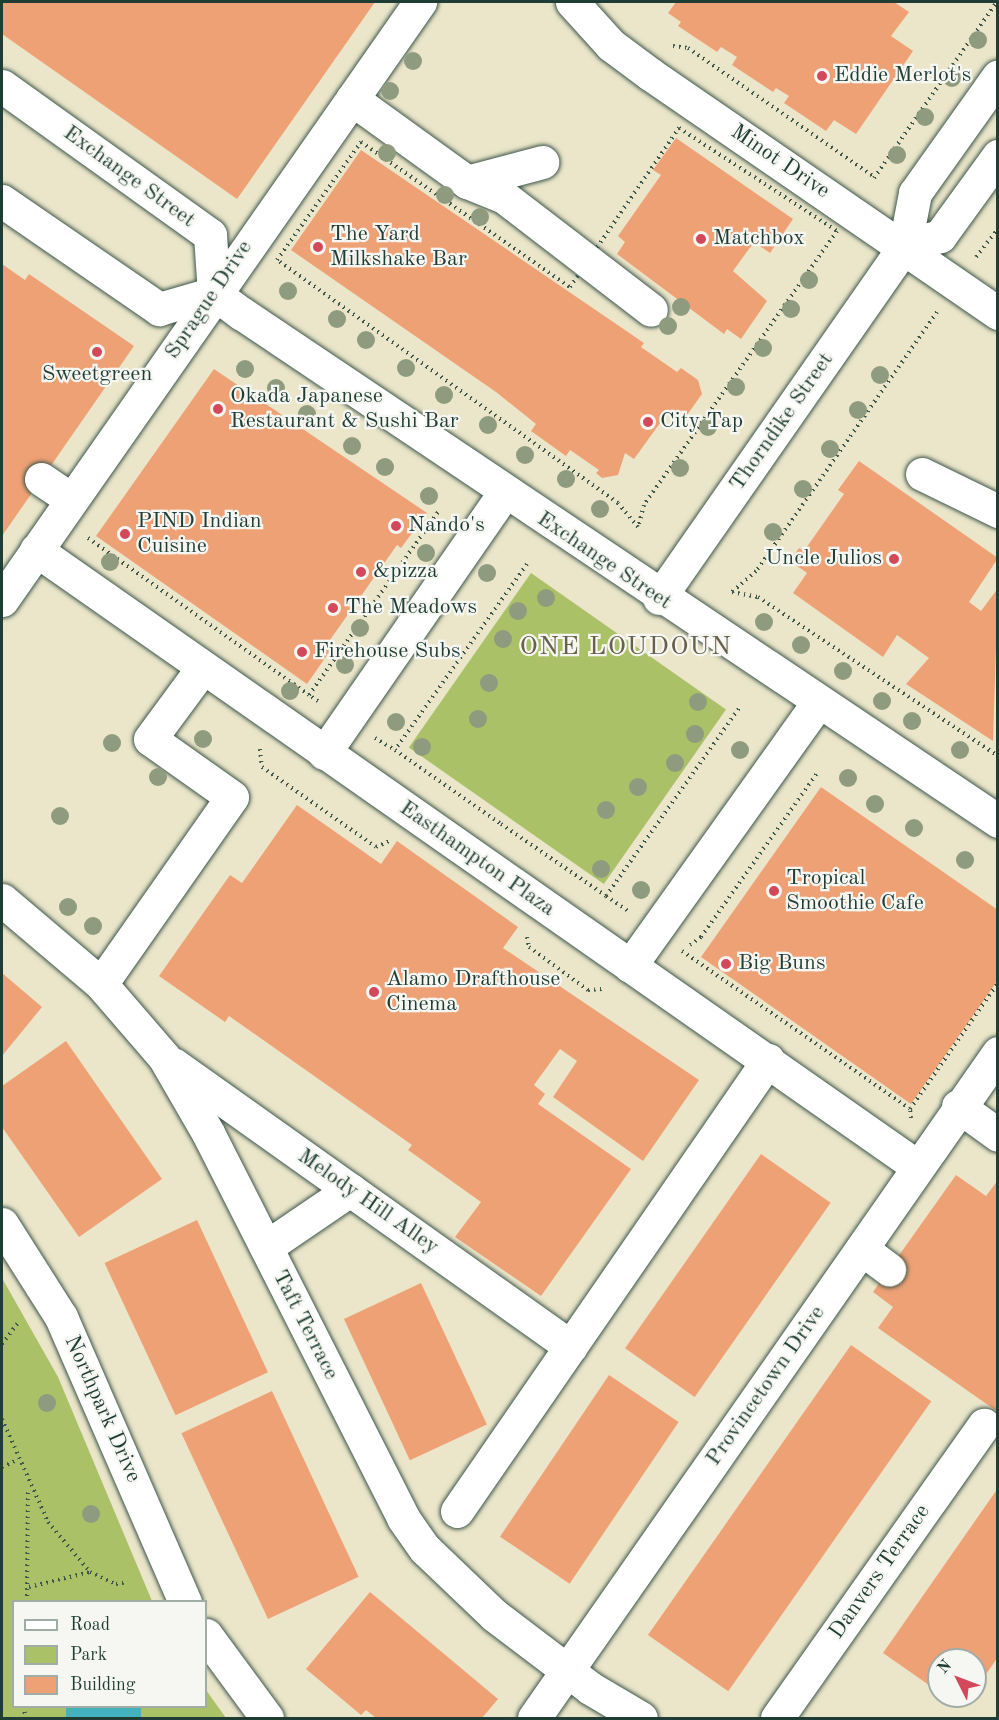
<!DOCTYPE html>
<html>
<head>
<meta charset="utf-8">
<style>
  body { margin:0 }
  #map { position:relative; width:999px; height:1720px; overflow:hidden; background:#ebe6ca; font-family:"Old Standard TT",serif }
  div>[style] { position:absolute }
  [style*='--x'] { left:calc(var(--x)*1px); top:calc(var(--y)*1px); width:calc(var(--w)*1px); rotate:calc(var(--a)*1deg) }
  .green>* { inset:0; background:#aac167; transform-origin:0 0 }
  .water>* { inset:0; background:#43b2bd; transform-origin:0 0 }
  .building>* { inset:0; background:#efa176; transform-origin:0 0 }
  .path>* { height:4px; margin-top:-2px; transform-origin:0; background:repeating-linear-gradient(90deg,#3e564a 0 1.5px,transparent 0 6px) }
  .roads { filter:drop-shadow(0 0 2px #3e564a) drop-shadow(0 0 2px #3e564a) }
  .minor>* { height:33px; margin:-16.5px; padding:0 16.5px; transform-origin:16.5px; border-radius:16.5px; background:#fff }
  .trees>* { width:18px; height:18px; margin:-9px; border-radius:50%; background:#8e9b7f }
  .dots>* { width:16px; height:16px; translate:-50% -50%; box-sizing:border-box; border:3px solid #f6f6f2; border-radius:50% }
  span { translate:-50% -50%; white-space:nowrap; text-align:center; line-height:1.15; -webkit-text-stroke:4.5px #f6f6f2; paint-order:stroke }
  .poi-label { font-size:22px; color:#1f3d34 }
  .left { translate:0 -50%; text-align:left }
  .right { translate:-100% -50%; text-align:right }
  .street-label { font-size:22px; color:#1f3d34 }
  .quarter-label { font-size:26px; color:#68604b; letter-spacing:1.5px }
  .frame { position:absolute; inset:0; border:3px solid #1f3d34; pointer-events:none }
  .legend { position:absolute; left:12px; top:1600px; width:195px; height:108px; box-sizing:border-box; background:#f6f6f2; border:2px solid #a0aca6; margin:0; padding:8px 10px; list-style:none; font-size:18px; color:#1f3d34 }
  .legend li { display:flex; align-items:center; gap:12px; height:30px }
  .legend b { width:30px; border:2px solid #a0aca6 }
  .north { position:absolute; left:927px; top:1648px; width:60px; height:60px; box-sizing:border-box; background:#f6f6f2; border:2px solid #a0aca6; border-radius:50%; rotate:312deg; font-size:16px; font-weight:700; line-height:24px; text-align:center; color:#1f3d34 }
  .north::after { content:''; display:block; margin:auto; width:21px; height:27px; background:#d1495b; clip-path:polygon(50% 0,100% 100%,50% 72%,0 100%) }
</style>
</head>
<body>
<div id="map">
  <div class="green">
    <div style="left:531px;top:573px;width:238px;height:213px;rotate:35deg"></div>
    <div style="clip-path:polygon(2px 1278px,58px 1377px,152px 1601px,14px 1602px,14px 1706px,206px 1706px,206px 1690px,226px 1718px,2px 1718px)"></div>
  </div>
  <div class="water">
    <div style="left:66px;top:1707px;width:75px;height:11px"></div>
  </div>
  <div class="building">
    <div style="clip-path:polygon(2px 2px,375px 2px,237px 199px,2px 34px)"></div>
    <div style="clip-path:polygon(676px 2px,894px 2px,909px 12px,891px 36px,913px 51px,856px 134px,834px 120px,826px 131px,784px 103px,789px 96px,776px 88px,773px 92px,732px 65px,737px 57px,721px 47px,717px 52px,678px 26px,681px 22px,668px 13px)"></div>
    <div style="clip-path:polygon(676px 138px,793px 219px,770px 253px,754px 242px,733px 271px,767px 301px,741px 339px,727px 329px,724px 334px,617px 254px,625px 242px,618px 236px,661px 175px,653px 170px)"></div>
    <div style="clip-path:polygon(361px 150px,644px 343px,641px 347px,677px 372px,681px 368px,698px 380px,702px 394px,687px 415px,680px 410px,675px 416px,668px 412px,634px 459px,625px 453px,618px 475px,602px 478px,596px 473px,599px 470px,570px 450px,566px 456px,531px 431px,536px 424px,496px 392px,291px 250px)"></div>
    <div style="clip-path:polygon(2px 264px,25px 280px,29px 274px,134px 346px,2px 536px)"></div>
    <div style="clip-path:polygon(214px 369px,427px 513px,401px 548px,397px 545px,325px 647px,330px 651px,307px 684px,96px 536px)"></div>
    <div style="clip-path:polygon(859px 461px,998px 558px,969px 602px,981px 611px,998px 588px,993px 741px,906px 684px,929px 658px,897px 635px,883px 657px,793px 593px,807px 573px,790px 561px,799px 548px,804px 551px,844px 494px,838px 490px)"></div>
    <div style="clip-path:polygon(821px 787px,998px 910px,998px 980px,911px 1104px,701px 957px)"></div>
    <div style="clip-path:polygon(297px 805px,381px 864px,397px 841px,518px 927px,503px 948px,699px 1080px,643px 1161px,553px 1097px,577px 1061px,560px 1049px,534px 1085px,545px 1094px,538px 1104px,631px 1169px,541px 1296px,455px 1237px,481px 1202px,408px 1150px,412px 1145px,229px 1016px,225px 1022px,159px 976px,230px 875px,242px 883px)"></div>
    <div style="clip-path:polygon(2px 973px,42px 1007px,2px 1056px)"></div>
    <div style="clip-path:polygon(66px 1041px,162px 1179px,79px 1237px,2px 1127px,2px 1086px)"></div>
    <div style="left:761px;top:1154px;width:85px;height:237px;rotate:35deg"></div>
    <div style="clip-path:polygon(956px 1175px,986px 1196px,998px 1180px,998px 1412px,878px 1328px,893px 1307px,873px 1292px)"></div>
    <div style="left:197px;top:1220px;width:168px;height:102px;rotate:65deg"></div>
    <div style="left:421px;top:1283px;width:156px;height:85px;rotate:65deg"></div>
    <div style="left:851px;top:1345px;width:98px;height:354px;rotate:35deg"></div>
    <div style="left:609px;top:1375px;width:84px;height:195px;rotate:34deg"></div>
    <div style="left:272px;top:1391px;width:205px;height:100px;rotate:65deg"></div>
    <div style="clip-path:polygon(998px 1488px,998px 1657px,975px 1690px,975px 1660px,939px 1660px,939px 1692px,883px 1653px)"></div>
    <div style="clip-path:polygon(370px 1592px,498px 1699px,482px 1718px,376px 1718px,366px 1710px,361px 1715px,306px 1669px)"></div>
    <div style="clip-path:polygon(944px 1696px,971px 1696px,962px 1708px)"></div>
  </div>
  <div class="path">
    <div style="--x:673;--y:46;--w:15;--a:8"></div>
    <div style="--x:688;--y:48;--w:226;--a:34.7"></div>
    <div style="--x:679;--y:128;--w:189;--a:33.1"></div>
    <div style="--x:837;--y:231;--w:335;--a:125.2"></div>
    <div style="--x:644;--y:505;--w:23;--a:105"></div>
    <div style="--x:638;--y:527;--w:31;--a:-130"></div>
    <div style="--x:618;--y:503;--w:419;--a:-144.5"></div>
    <div style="--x:277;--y:260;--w:145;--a:-54.6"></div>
    <div style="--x:361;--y:142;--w:254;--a:34.8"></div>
    <div style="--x:570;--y:287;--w:193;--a:-55.6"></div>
    <div style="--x:874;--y:178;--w:215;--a:-55.1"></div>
    <div style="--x:976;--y:257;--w:36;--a:-52"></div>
    <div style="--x:937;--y:312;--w:316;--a:124.9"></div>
    <div style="--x:756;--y:571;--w:32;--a:139"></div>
    <div style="--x:732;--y:592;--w:26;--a:11"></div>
    <div style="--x:758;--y:597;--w:288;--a:33.5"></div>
    <div style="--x:88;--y:538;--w:271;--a:35.4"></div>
    <div style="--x:527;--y:564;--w:228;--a:125.4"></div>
    <div style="--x:395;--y:750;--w:129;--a:34.9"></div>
    <div style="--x:501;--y:824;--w:127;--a:34.4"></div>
    <div style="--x:606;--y:896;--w:230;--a:-54.7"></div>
    <div style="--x:318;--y:701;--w:11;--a:-146"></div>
    <div style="--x:309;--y:695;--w:224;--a:-54.8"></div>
    <div style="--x:375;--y:738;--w:23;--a:31"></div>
    <div style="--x:260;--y:749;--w:18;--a:84"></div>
    <div style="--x:262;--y:767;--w:139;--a:35.1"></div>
    <div style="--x:376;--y:847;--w:17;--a:-24"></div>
    <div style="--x:606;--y:896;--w:27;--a:34"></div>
    <div style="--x:527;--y:937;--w:10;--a:79"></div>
    <div style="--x:529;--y:947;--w:73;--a:36.1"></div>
    <div style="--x:588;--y:990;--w:14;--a:-4"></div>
    <div style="--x:690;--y:945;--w:14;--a:-36"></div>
    <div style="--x:701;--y:937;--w:202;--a:-54.7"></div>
    <div style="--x:682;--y:951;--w:277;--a:34.7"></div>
    <div style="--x:911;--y:1118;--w:9;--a:-96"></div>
    <div style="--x:910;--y:1109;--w:154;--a:-55.1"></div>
    <div style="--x:2;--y:1344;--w:26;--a:-53"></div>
    <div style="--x:2;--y:1419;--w:113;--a:65.9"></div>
    <div style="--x:48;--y:1522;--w:65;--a:50"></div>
    <div style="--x:90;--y:1572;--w:29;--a:25"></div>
    <div style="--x:116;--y:1584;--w:12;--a:-9"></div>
    <div style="--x:2;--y:1467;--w:17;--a:-25"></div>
    <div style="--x:29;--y:1587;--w:63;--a:-13.8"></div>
    <div style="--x:27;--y:1602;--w:114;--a:-89.5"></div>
    <div style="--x:23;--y:1706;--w:12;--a:76"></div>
  </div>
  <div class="roads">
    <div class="minor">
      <div style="--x:572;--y:2;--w:58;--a:47.8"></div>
      <div style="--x:611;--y:45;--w:49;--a:36.6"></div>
      <div style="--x:650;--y:74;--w:422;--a:34.5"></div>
      <div style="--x:2;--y:86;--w:256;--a:35.6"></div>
      <div style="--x:210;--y:235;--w:58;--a:86.1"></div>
      <div style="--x:214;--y:293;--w:34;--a:37"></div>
      <div style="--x:241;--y:313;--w:912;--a:33.86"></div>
      <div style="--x:352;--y:99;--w:142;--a:35.8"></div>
      <div style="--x:467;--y:182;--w:40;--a:22"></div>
      <div style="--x:504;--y:197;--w:185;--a:37.5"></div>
      <div style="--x:467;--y:182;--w:78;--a:-14.9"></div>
      <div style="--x:2;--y:201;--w:191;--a:34.5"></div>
      <div style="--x:159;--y:309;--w:57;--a:-16.2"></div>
      <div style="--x:905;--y:245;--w:36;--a:-14"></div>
      <div style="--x:940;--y:236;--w:99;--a:-54.1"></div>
      <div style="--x:922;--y:474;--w:85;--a:26"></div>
      <div style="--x:41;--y:479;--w:36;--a:34"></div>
      <div style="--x:36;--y:550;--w:1076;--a:34.97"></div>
      <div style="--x:659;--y:598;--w:430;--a:-55.1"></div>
      <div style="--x:905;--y:245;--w:53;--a:-79.1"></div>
      <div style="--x:915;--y:193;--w:143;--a:-54.6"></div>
      <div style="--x:2;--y:600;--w:730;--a:-55.05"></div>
      <div style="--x:324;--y:753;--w:316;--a:-55.3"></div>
      <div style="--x:2;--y:900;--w:130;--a:40.3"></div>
      <div style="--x:101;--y:984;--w:96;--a:49.2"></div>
      <div style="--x:164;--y:1057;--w:88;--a:59.9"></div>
      <div style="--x:208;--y:1133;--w:432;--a:63.1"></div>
      <div style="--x:403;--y:1518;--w:38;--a:55"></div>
      <div style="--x:425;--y:1549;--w:95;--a:43.7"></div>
      <div style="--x:494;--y:1615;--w:121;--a:37.2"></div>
      <div style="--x:590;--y:1688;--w:59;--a:30.5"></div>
      <div style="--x:630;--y:966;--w:322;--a:-54.5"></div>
      <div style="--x:101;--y:984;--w:228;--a:-55"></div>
      <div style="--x:232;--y:797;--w:100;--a:-144.7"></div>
      <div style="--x:150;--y:739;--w:89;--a:-53.6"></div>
      <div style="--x:173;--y:1064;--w:488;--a:35.4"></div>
      <div style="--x:958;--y:1106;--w:49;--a:35.9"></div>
      <div style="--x:2;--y:1224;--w:110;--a:57.6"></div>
      <div style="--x:61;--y:1317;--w:311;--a:66.5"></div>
      <div style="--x:266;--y:1247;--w:102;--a:-34.2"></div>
      <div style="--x:862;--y:1249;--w:34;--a:37"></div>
      <div style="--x:457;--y:1511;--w:548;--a:-55.41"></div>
      <div style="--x:206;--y:1635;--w:103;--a:53.7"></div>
      <div style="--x:534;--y:1718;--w:811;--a:-55.09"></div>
      <div style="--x:777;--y:1718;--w:359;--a:-54.8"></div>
    </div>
  </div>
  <div class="trees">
    <div style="left:978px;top:40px"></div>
    <div style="left:413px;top:61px"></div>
    <div style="left:952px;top:78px"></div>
    <div style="left:390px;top:91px"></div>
    <div style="left:925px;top:117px"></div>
    <div style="left:387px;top:153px"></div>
    <div style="left:897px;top:155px"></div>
    <div style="left:445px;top:195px"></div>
    <div style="left:480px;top:217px"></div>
    <div style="left:809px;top:280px"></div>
    <div style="left:288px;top:291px"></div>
    <div style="left:681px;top:307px"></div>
    <div style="left:791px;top:309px"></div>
    <div style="left:337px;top:319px"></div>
    <div style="left:668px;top:326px"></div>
    <div style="left:366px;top:340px"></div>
    <div style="left:763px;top:348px"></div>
    <div style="left:406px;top:368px"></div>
    <div style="left:245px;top:369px"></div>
    <div style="left:880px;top:375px"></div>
    <div style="left:736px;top:387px"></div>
    <div style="left:276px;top:388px"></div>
    <div style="left:444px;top:395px"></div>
    <div style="left:858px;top:410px"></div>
    <div style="left:307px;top:414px"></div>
    <div style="left:488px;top:425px"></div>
    <div style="left:708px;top:427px"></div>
    <div style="left:352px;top:446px"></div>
    <div style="left:830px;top:449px"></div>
    <div style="left:525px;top:455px"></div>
    <div style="left:385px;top:467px"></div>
    <div style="left:680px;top:468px"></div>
    <div style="left:566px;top:479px"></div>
    <div style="left:803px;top:489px"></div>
    <div style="left:429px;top:496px"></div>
    <div style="left:600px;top:509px"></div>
    <div style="left:773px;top:532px"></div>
    <div style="left:426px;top:553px"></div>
    <div style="left:110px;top:562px"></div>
    <div style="left:487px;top:573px"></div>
    <div style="left:546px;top:598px"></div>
    <div style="left:518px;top:611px"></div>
    <div style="left:764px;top:622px"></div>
    <div style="left:360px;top:628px"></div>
    <div style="left:503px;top:639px"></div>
    <div style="left:801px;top:645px"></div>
    <div style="left:345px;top:665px"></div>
    <div style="left:843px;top:671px"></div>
    <div style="left:489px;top:683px"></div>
    <div style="left:290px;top:691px"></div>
    <div style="left:882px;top:701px"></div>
    <div style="left:698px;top:702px"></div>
    <div style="left:478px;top:719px"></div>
    <div style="left:912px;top:721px"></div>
    <div style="left:396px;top:722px"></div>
    <div style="left:695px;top:734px"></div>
    <div style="left:203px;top:739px"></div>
    <div style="left:112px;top:743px"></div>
    <div style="left:422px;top:747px"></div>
    <div style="left:740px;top:750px"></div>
    <div style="left:960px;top:750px"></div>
    <div style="left:675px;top:763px"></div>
    <div style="left:158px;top:777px"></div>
    <div style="left:848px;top:778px"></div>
    <div style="left:638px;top:787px"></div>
    <div style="left:875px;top:804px"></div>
    <div style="left:606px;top:810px"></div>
    <div style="left:60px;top:816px"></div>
    <div style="left:914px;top:828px"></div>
    <div style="left:965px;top:860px"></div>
    <div style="left:601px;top:869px"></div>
    <div style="left:641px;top:890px"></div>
    <div style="left:68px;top:907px"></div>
    <div style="left:93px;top:926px"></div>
    <div style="left:47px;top:1403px"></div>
    <div style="left:91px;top:1514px"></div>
  </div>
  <div class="dots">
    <div style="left:822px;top:76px;background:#d1495b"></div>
    <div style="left:701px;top:239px;background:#d1495b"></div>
    <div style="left:318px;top:247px;background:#d1495b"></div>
    <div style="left:97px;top:352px;background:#d1495b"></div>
    <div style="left:218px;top:409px;background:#d1495b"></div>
    <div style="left:648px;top:422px;background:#d1495b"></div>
    <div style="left:396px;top:526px;background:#d1495b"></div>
    <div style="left:125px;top:534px;background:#d1495b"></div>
    <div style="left:894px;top:559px;background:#d1495b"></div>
    <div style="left:361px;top:572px;background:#d1495b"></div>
    <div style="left:333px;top:608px;background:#d1495b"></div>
    <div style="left:302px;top:652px;background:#d1495b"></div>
    <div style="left:774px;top:891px;background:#d1495b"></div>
    <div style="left:726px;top:964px;background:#d1495b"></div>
    <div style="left:374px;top:992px;background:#d1495b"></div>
  </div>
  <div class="poi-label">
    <span class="left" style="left:834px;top:76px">Eddie Merlot's</span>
    <span class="left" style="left:330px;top:247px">The Yard<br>Milkshake Bar</span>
    <span class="left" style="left:713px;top:239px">Matchbox</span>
    <span style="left:97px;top:375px">Sweetgreen</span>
    <span class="left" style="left:230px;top:409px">Okada Japanese<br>Restaurant &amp; Sushi Bar</span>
    <span class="left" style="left:660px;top:422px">City Tap</span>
    <span class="left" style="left:137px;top:534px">PIND Indian<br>Cuisine</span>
    <span class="left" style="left:408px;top:526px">Nando's</span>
    <span class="right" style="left:882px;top:559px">Uncle Julios</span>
    <span class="left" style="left:373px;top:572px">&amp;pizza</span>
    <span class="left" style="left:345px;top:608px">The Meadows</span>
    <span class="left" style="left:314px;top:652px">Firehouse Subs</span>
    <span class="left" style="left:786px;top:891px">Tropical<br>Smoothie Cafe</span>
    <span class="left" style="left:738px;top:964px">Big Buns</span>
    <span class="left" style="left:386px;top:992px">Alamo Drafthouse<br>Cinema</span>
  </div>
  <div class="street-label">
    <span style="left:780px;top:162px;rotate:34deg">Minot Drive</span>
    <span style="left:129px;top:177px;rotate:36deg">Exchange Street</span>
    <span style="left:209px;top:300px;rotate:-56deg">Sprague Drive</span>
    <span style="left:782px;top:422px;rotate:-55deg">Thorndike Street</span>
    <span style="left:604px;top:561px;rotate:34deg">Exchange Street</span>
    <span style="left:477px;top:859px;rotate:35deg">Easthampton Plaza</span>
    <span style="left:368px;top:1202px;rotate:35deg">Melody Hill Alley</span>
    <span style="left:305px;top:1325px;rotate:63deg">Taft Terrace</span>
    <span style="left:766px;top:1386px;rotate:-55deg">Provincetown Drive</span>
    <span style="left:102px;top:1409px;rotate:66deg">Northpark Drive</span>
    <span style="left:880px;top:1572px;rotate:-55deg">Danvers Terrace</span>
  </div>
  <div class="quarter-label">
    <span style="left:626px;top:648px">ONE LOUDOUN</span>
  </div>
  <div class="frame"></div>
  <ul class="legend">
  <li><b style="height:8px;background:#fff"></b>Road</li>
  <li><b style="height:16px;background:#aac167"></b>Park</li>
  <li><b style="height:16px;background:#efa176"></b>Building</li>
  </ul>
  <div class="north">N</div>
</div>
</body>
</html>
